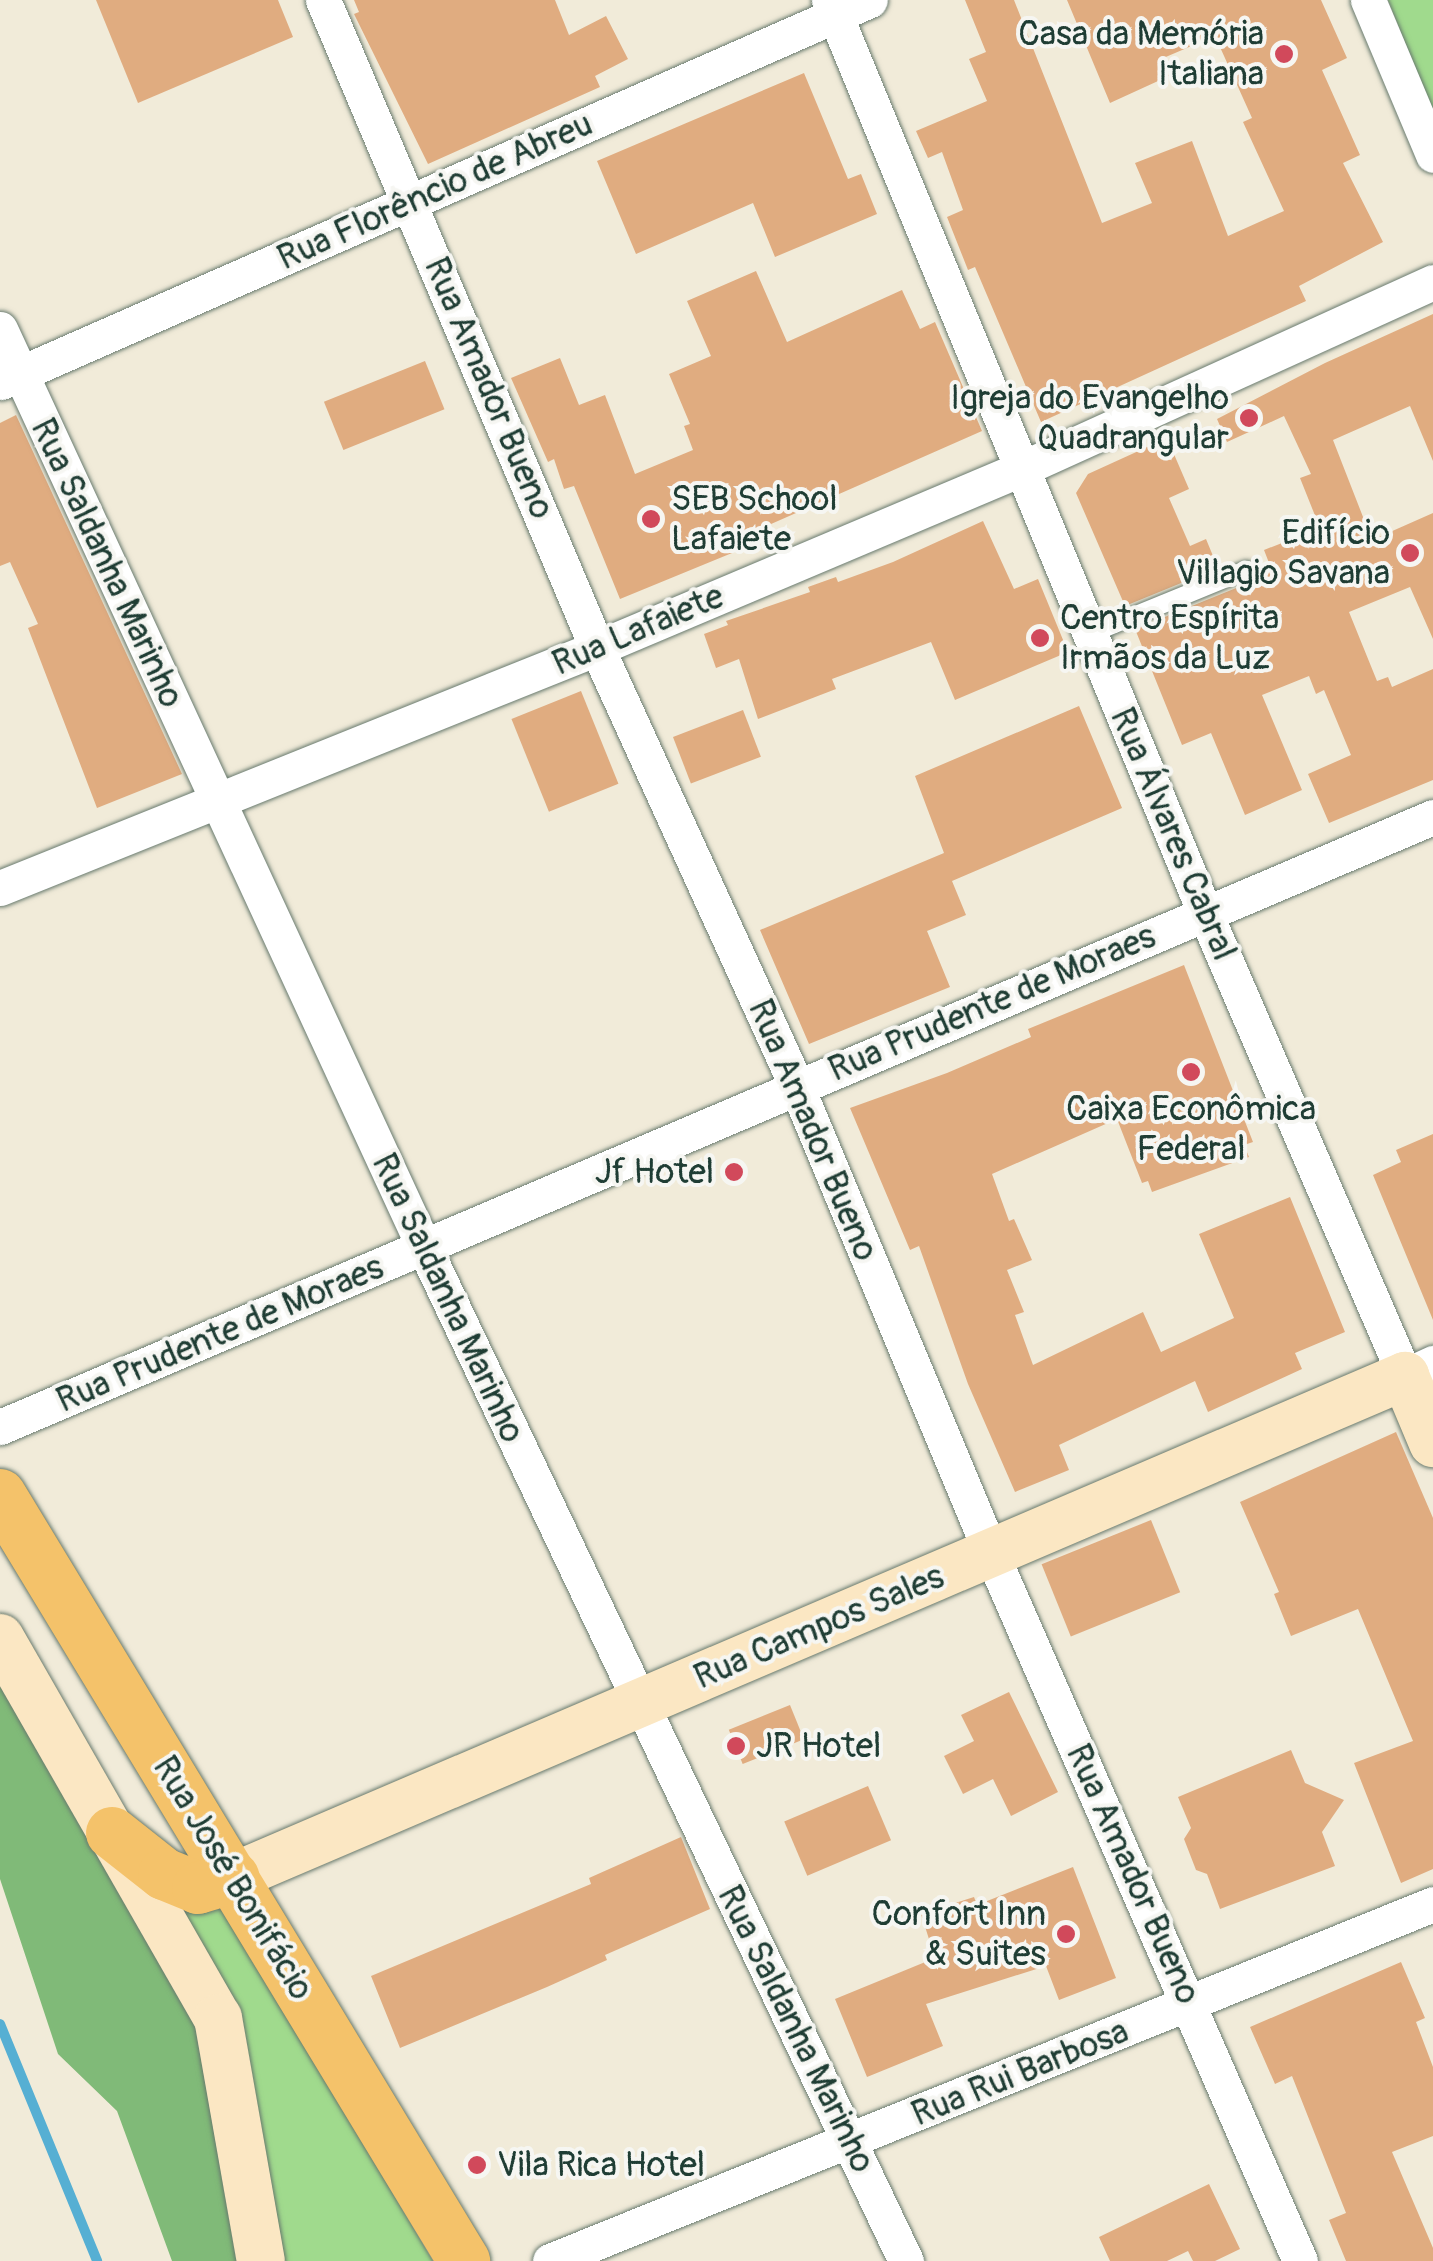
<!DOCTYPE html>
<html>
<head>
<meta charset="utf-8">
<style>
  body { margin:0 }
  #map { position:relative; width:1433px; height:2261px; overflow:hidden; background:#f1ebd9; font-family:Pangolin,sans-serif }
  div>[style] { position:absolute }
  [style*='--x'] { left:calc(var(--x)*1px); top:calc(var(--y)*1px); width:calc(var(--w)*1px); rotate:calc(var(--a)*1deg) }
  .green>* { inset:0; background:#a0da8d }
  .forest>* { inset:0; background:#80ba78 }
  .stream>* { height:10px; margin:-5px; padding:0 5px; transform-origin:5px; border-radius:5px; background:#56afd3 }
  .building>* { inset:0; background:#e0ac80; transform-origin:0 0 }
  .roads { filter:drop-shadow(0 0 2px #687a6e) drop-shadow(0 0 2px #687a6e) }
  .service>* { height:18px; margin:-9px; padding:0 9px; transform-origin:9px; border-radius:9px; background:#fff }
  .minor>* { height:35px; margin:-17.5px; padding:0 17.5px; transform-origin:17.5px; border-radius:17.5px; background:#fff }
  .secondary>* { height:48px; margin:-24px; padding:0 24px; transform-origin:24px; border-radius:24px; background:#fbe7c3 }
  .primary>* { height:52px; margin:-26px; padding:0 26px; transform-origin:26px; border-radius:26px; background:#f4c26a }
  .dots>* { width:28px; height:28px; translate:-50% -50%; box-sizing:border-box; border:5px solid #f6f6f2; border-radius:50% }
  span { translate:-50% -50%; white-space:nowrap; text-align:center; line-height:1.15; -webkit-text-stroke:8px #f6f6f2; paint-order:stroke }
  .poi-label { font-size:35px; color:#1f3d34 }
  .right { translate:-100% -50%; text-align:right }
  .left { translate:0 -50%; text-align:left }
  .street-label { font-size:35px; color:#1f3d34 }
</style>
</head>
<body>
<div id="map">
  <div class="green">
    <div style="clip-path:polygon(1388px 0,1433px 0,1433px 113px)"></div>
    <div style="clip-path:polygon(220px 1903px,433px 2261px,282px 2261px,179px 1911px)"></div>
  </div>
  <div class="forest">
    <div style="clip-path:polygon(0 1678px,190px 2009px,215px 2090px,243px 2261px,172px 2261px,117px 2111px,58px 2054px,0 1879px)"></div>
  </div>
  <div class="stream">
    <div style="--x:0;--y:2024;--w:256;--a:67.7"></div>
  </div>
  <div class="building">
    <div style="clip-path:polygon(96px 0,278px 0,293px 37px,138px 103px)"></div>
    <div style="clip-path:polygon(354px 0,555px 0,569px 35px,606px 16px,628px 59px,595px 76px,600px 87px,428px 164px,354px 14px,359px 12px)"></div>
    <div style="clip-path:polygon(965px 0,1014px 0,1102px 223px,1152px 203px,1135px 163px,1192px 141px,1228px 236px,1284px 211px,1243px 122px,1252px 118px,1215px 36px,1161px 59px,1169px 76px,1110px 103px,1067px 0,1321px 0,1347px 58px,1322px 70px,1360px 155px,1343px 163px,1383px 242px,1299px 286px,1306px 301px,1041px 422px,975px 267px,968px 270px,947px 217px,963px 210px,942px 152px,928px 158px,916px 131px,987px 101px,969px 59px,986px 52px)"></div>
    <div style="clip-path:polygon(804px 73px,848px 179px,861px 174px,877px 214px,775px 257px,753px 203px,636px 254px,597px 161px)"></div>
    <div style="clip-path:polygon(756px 271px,787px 342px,902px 290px,920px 329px,935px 322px,982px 431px,728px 543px,732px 553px,620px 599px,574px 486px,564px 489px,554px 459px,548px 462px,511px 378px,560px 358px,579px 405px,605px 395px,635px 474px,693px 450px,684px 426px,690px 424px,669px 374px,711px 356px,687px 301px)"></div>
    <div style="clip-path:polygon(1433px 314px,1433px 461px,1410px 406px,1333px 440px,1372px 540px,1433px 513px,1433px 639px,1410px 587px,1349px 612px,1377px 681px,1388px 677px,1392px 687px,1433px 669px,1433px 780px,1329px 823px,1308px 774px,1351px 755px,1324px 690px,1316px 694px,1309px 676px,1262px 695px,1302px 790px,1245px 815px,1211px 733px,1182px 745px,1135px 629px,1251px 582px,1271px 568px,1264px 550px,1320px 528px,1300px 478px,1311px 474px,1284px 416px,1227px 442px,1217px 419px,1325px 363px)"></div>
    <div style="left:425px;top:361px;width:52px;height:109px;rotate:68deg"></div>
    <div style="clip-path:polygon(16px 415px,182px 774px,97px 808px,28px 628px,38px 624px,10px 562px,0 566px,0 423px)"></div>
    <div style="clip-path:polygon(1167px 438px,1189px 489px,1169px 498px,1190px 546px,1206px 539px,1218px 568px,1125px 606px,1076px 493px,1088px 474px)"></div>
    <div style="clip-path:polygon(983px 521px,1014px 589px,1038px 579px,1068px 652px,955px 700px,931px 642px,832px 679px,836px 689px,758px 719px,739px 659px,716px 668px,704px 634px,728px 625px,726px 621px,810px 592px,808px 587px,836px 577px,838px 582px,893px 562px)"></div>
    <div style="left:581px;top:691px;width:100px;height:75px;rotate:68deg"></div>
    <div style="clip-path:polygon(1079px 706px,1122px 808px,952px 881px,966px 915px,927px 931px,950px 987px,809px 1044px,760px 930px,944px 853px,915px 776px)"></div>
    <div style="left:743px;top:710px;width:50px;height:75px;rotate:69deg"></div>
    <div style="clip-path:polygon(1184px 965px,1253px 1142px,1244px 1145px,1249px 1157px,1152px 1192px,1148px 1181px,1142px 1183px,1117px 1119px,992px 1174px,1009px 1221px,1014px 1219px,1032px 1260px,1007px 1270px,1024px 1312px,1015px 1315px,1033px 1365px,1143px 1312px,1161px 1352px,1234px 1318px,1199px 1234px,1290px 1197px,1345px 1332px,1295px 1353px,1302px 1369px,1208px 1412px,1195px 1381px,1059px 1445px,1069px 1470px,1015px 1492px,968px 1384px,919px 1246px,910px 1250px,850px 1108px,947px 1073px,1031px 1037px,1028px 1029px)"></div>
    <div style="clip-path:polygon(1433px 1134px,1433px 1320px,1373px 1175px,1401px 1162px,1396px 1150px)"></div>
    <div style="clip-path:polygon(1396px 1432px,1433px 1518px,1433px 1869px,1401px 1883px,1354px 1763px,1413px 1741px,1358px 1609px,1291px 1636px,1274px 1594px,1279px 1592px,1240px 1502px)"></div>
    <div style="left:1151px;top:1520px;width:78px;height:118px;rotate:68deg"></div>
    <div style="clip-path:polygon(1009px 1692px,1058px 1792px,1011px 1816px,993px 1779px,963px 1794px,944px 1756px,974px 1741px,961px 1715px)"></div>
    <div style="left:790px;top:1705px;width:37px;height:66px;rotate:68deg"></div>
    <div style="clip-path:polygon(1291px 1750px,1305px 1783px,1344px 1800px,1322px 1832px,1335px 1866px,1220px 1909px,1207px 1874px,1196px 1870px,1184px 1839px,1191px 1828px,1178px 1797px)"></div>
    <div style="left:868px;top:1786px;width:59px;height:91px;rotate:67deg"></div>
    <div style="clip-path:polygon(681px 1837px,710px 1909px,605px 1955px,607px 1960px,547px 1987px,400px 2048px,371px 1976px,591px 1884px,589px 1878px)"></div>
    <div style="clip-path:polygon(1073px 1867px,1116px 1978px,1059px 2000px,1046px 1966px,926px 2004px,943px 2046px,867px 2077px,835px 1999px,935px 1958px,921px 1914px,974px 1897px,977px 1905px)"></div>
    <div style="clip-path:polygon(1401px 1962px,1425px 2018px,1416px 2022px,1433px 2067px,1433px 2136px,1392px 2152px,1433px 2248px,1433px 2261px,1346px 2261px,1329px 2220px,1346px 2213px,1292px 2076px,1275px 2084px,1250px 2027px)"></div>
    <div style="clip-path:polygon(1209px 2184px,1240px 2249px,1215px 2261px,1193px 2261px,1188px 2251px,1167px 2261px,1110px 2261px,1099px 2237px)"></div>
  </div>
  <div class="roads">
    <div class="service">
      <div style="--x:1090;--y:634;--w:169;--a:-22.3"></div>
    </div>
    <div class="minor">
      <div style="--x:323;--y:0;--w:704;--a:67.08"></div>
      <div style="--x:597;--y:648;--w:480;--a:65.5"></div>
      <div style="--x:796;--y:1085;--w:507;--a:67.38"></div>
      <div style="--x:991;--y:1553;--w:772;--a:66.42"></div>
      <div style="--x:829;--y:0;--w:987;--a:67.62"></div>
      <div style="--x:1205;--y:913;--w:504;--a:66.64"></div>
      <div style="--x:1405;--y:1376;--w:31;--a:-25"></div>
      <div style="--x:1368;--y:0;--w:168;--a:67.2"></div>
      <div style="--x:0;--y:329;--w:1011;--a:65.21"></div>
      <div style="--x:424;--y:1247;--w:1123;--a:64.58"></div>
      <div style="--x:1;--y:382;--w:949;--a:-23.73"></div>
      <div style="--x:0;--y:888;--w:643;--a:-21.9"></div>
      <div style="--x:597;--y:648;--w:460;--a:-22.9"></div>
      <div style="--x:1021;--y:469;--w:452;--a:-24.4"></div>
      <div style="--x:0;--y:1427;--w:1557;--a:-23.06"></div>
      <div style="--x:550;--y:2261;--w:952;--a:-22.01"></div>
    </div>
    <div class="secondary">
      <div style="--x:0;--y:1638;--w:438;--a:60.2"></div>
      <div style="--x:218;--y:2018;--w:247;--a:80"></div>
      <div style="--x:233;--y:1877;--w:1275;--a:-23.15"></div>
      <div style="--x:1405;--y:1376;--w:73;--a:67.3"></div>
    </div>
    <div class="primary">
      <div style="--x:0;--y:1495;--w:896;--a:58.79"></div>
      <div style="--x:112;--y:1833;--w:66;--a:38.3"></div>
      <div style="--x:164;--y:1874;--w:37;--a:22"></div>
      <div style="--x:198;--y:1888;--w:37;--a:-17"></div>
    </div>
  </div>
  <div class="dots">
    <div style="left:1284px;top:54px;background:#d1495b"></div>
    <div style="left:1249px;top:418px;background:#d1495b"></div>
    <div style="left:651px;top:519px;background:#d1495b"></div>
    <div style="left:1410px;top:553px;background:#d1495b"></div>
    <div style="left:1040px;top:638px;background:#d1495b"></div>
    <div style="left:1191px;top:1072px;background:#d1495b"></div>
    <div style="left:734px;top:1172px;background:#d1495b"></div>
    <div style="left:736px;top:1746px;background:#d1495b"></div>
    <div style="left:1066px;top:1934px;background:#d1495b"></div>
    <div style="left:477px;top:2165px;background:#d1495b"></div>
  </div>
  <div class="poi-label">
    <span class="right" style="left:1264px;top:54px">Casa da Memória<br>Italiana</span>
    <span class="right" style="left:1229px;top:418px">Igreja do Evangelho<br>Quadrangular</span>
    <span class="left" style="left:671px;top:519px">SEB School<br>Lafaiete</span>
    <span class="right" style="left:1390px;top:553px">Edifício<br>Villagio Savana</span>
    <span class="left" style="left:1060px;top:638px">Centro Espírita<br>Irmãos da Luz</span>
    <span style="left:1191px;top:1129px">Caixa Econômica<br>Federal</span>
    <span class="right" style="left:714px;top:1172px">Jf Hotel</span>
    <span class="left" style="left:756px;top:1746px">JR Hotel</span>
    <span class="right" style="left:1046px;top:1934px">Confort Inn<br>&amp; Suites</span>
    <span class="left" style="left:497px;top:2165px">Vila Rica Hotel</span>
  </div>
  <div class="street-label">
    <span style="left:435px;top:191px;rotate:-24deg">Rua Florêncio de Abreu</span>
    <span style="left:489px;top:388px;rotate:67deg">Rua Amador Bueno</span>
    <span style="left:107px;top:563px;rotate:65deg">Rua Saldanha Marinho</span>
    <span style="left:638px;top:630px;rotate:-23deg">Rua Lafaiete</span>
    <span style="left:1173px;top:834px;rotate:67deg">Rua Álvares Cabral</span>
    <span style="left:992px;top:1003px;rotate:-23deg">Rua Prudente de Moraes</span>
    <span style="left:813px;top:1130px;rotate:67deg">Rua Amador Bueno</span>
    <span style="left:448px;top:1298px;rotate:65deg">Rua Saldanha Marinho</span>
    <span style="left:220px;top:1334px;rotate:-23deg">Rua Prudente de Moraes</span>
    <span style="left:819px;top:1627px;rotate:-23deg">Rua Campos Sales</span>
    <span style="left:1133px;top:1874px;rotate:66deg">Rua Amador Bueno</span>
    <span style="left:233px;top:1878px;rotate:59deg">Rua José Bonifácio</span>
    <span style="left:796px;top:2029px;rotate:64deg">Rua Saldanha Marinho</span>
    <span style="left:1020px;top:2073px;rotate:-22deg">Rua Rui Barbosa</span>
  </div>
</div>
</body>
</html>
